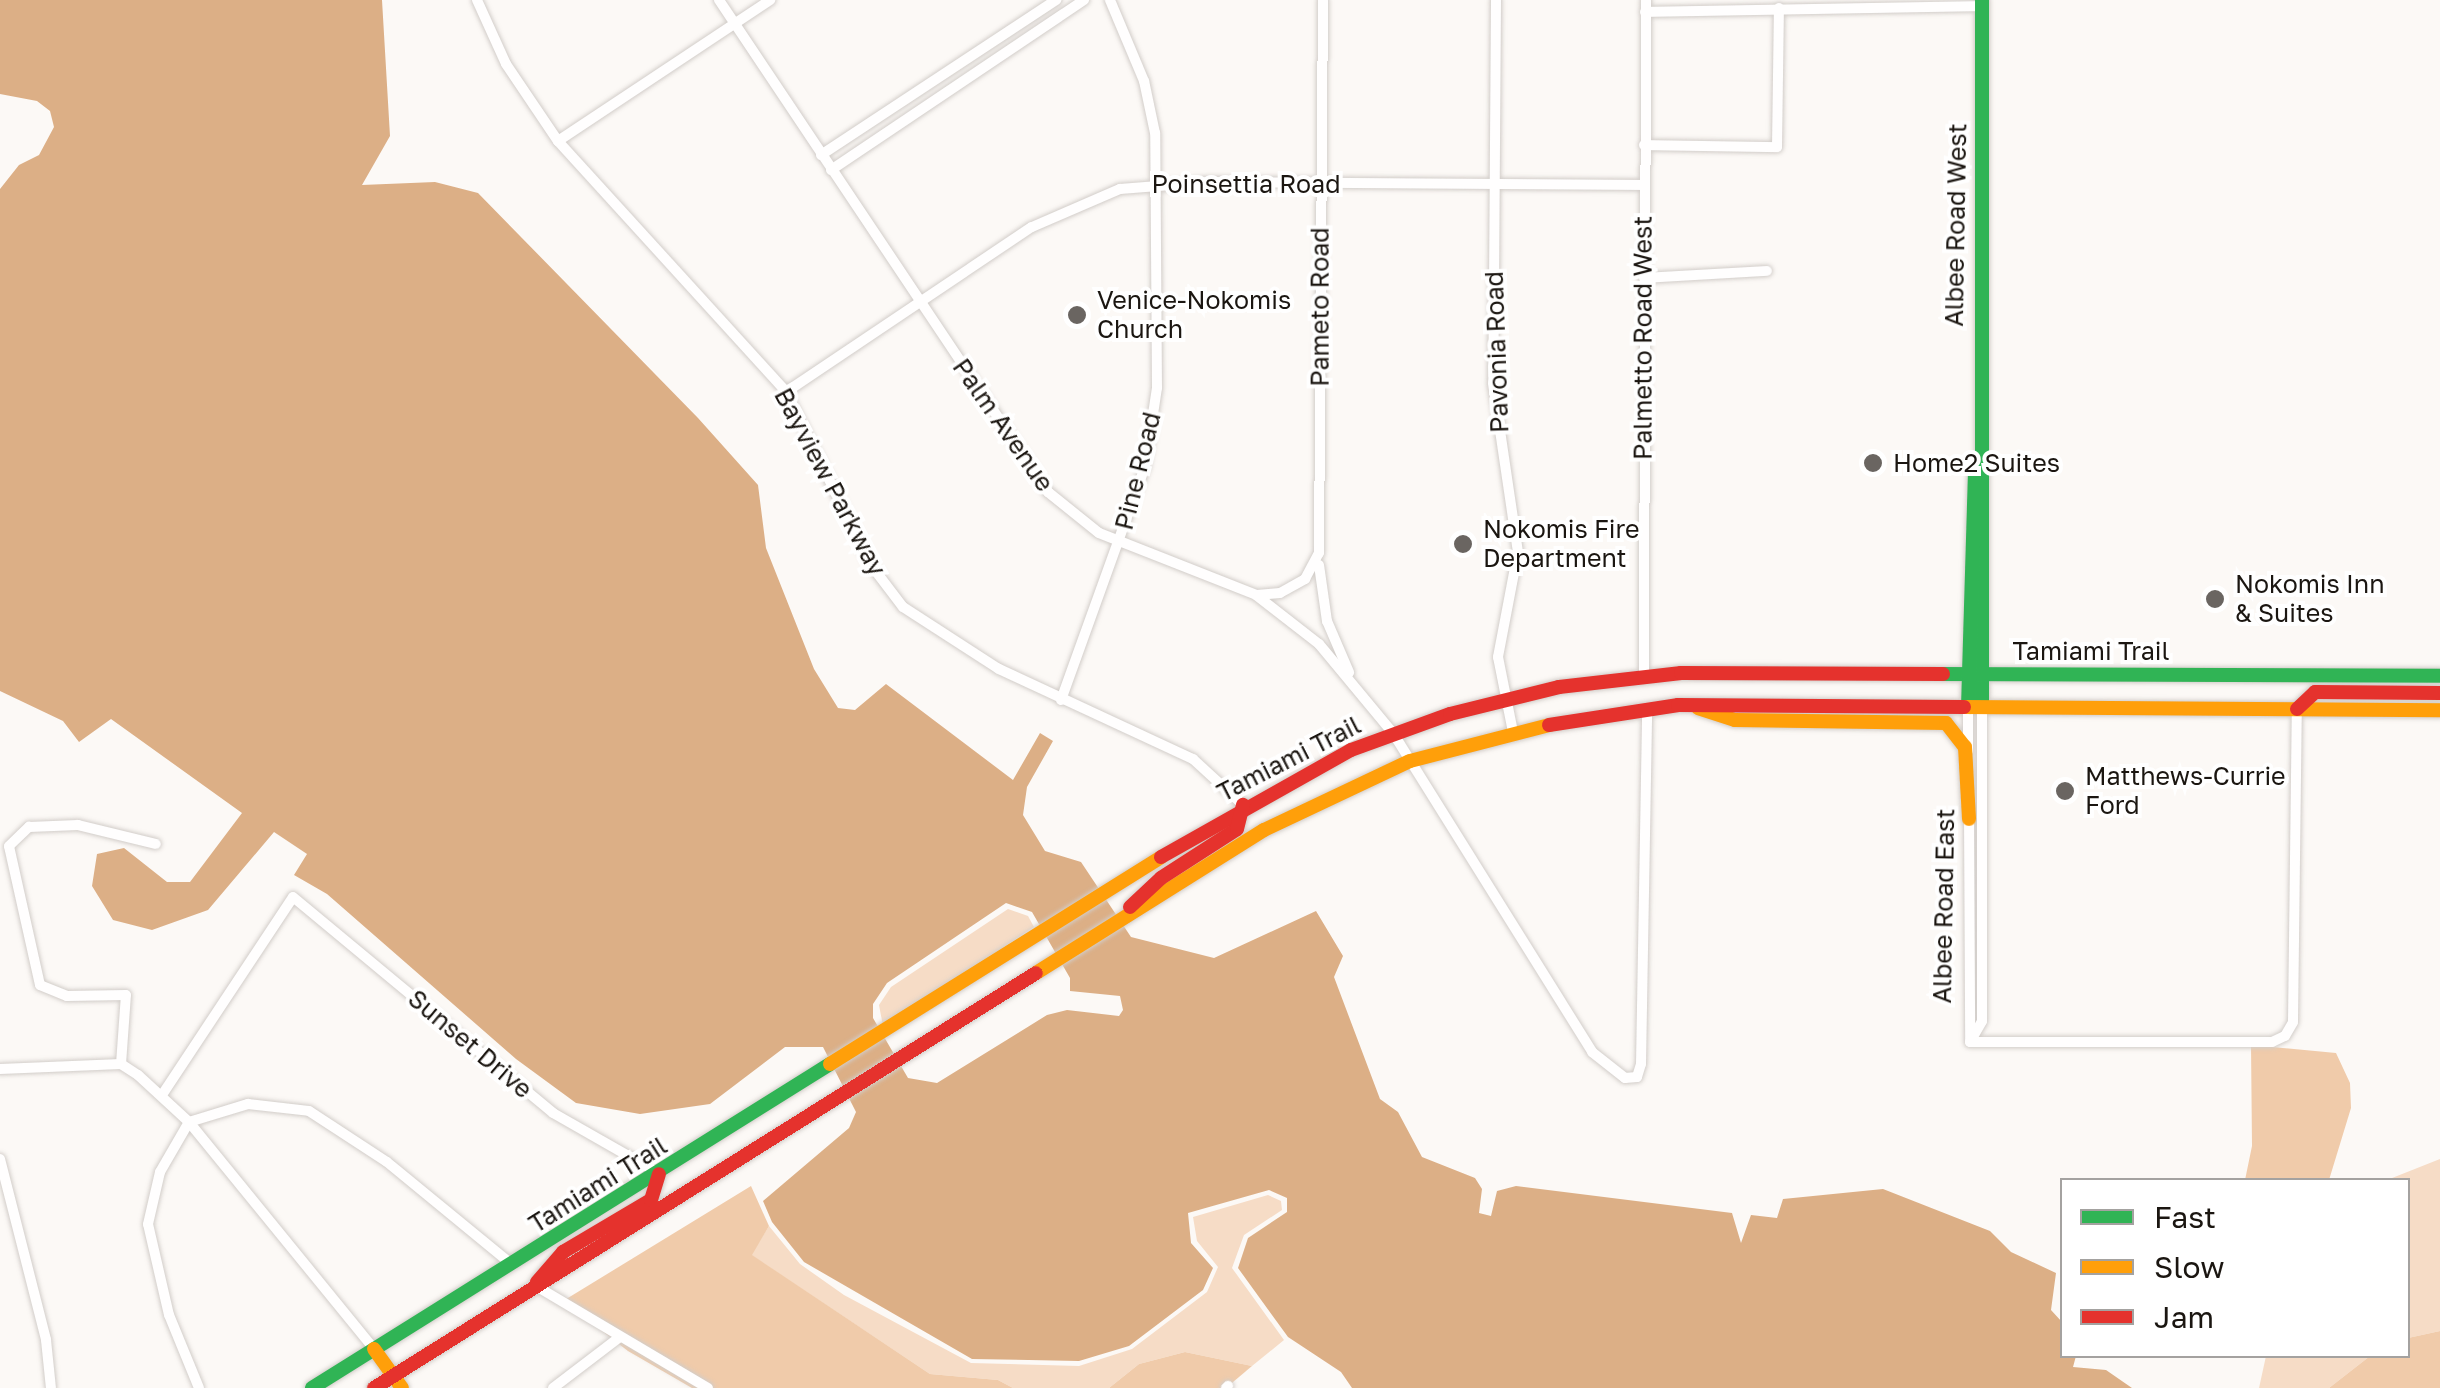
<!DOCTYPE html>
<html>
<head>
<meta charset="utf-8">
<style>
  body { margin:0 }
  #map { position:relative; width:2440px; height:1388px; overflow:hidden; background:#fcf9f6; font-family:"Golos Text",sans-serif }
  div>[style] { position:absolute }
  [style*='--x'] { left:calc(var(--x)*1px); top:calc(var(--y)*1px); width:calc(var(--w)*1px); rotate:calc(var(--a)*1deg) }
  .green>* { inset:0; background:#f6dcc6 }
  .forest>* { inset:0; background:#f0cbaa }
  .water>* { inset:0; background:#dcaf86 }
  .roads { filter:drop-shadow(0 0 2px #d2cdc9) drop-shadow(0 0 2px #d2cdc9) }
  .street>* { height:10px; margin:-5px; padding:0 5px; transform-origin:5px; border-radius:5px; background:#fffefe }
  .fast>* { height:14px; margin:-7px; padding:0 7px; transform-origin:7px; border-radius:7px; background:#30b455 }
  .slow>* { height:14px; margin:-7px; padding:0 7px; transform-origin:7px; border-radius:7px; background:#ff9f0a }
  .jam>* { height:14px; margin:-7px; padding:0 7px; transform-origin:7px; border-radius:7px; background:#e5322d }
  .dots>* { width:28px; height:28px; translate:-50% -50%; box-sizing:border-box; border:5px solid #fff; border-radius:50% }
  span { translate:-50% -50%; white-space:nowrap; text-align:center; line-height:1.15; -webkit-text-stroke:8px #fff; paint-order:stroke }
  .street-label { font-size:25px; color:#1b1611 }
  .poi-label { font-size:25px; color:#1b1611 }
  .left { translate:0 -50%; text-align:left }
  .legend { position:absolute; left:2060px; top:1178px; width:350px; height:180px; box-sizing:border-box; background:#fff; border:2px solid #a4a2a0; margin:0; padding:12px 18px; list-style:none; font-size:30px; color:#1b1611 }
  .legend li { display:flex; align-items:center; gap:20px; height:50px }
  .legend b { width:50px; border:2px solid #a4a2a0 }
</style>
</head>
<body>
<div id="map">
  <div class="green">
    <div style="clip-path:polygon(1008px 909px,1028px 916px,1034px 927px,883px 1026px,879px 1005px,891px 987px)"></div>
    <div style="clip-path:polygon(2440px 1159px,2440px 1331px,2408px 1338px,2408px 1180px,2387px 1180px)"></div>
    <div style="clip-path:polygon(1268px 1195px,1281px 1201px,1282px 1210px,1244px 1235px,1232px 1268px,1284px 1340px,1252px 1366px,1185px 1352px,1139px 1364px,1109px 1388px,1013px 1388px,998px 1380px,930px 1374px,751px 1255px,769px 1226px,800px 1264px,844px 1295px,971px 1363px,1079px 1366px,1132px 1349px,1207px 1292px,1218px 1267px,1197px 1241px,1193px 1217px)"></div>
    <div style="clip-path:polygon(2266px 1356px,2370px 1356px,2329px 1388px,2259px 1388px)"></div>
  </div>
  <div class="forest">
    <div style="clip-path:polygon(2251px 1045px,2336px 1053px,2350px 1083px,2351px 1108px,2329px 1180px,2245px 1180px,2252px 1146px)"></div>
    <div style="clip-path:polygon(751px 1186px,769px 1226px,752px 1255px,930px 1374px,998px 1380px,1013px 1388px,692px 1388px,628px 1351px,563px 1301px)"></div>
    <div style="clip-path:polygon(2440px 1331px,2440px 1388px,2329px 1388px,2370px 1356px,2408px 1356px,2408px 1338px)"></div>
    <div style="clip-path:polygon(1185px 1352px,1252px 1366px,1226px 1388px,1109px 1388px,1139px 1364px)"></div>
  </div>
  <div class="water">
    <div style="clip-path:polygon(evenodd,0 0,382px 0,390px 136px,362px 185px,435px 182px,478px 193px,698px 418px,758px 485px,766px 548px,814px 669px,838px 708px,855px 710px,886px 684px,1013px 780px,1040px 733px,1053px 741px,1027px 787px,1023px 815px,1045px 851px,1081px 862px,1131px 937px,1214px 958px,1316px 911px,1343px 956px,1334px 977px,1380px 1099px,1398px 1112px,1422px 1157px,1475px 1178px,1482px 1189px,1479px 1213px,1491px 1216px,1497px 1191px,1516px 1186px,1732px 1213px,1741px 1243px,1751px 1215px,1777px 1218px,1783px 1199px,1883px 1189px,1990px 1231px,2011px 1252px,2056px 1273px,2051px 1310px,2062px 1322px,2062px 1356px,2076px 1356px,2073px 1367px,2106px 1370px,2132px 1388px,1352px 1388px,1341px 1372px,1288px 1337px,1238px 1268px,1248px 1238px,1287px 1212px,1287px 1198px,1269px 1190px,1188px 1213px,1191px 1243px,1213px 1268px,1203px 1290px,1129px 1346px,1079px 1361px,972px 1359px,804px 1262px,772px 1222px,763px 1201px,849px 1128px,856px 1112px,823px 1047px,785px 1047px,710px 1104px,640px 1114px,576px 1103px,516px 1059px,327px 894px,294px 875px,307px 854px,274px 832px,208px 910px,152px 930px,113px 920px,92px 886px,97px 854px,124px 848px,167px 882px,190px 882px,242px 813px,111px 719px,79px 742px,63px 721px,0 691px,0 189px,19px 165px,39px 155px,54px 127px,50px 111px,37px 101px,0 94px,0 0,1006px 903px,1032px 912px,1070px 978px,1070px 991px,1120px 996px,1123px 1010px,1119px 1016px,1067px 1010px,1047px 1015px,937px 1083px,908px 1078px,873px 1018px,873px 1004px,887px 983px,1006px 903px)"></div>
  </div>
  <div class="roads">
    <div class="street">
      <div style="--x:477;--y:0;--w:70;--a:65.6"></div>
      <div style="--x:506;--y:64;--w:93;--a:56"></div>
      <div style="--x:558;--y:141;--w:339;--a:47.7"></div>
      <div style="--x:786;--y:392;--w:193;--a:63.8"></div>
      <div style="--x:871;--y:565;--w:53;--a:52.7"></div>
      <div style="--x:903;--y:607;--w:114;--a:32.9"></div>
      <div style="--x:999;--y:669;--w:214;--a:24.9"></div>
      <div style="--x:1193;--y:759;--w:68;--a:42.6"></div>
      <div style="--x:719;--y:0;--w:592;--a:56.23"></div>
      <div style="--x:1048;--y:492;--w:65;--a:38.8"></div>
      <div style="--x:1099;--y:533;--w:169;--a:21.5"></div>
      <div style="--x:1256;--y:595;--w:80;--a:37.9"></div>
      <div style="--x:1319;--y:644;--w:116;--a:50.3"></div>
      <div style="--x:1393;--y:733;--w:376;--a:58"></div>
      <div style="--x:1592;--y:1052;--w:42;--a:38.2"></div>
      <div style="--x:1625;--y:1078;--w:12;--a:-5"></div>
      <div style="--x:1637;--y:1077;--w:14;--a:-73"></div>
      <div style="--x:1641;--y:1064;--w:356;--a:-89"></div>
      <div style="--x:1496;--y:0;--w:383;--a:90.4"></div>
      <div style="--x:1493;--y:383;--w:171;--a:81.6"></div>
      <div style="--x:1518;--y:552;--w:107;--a:100.8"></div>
      <div style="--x:1498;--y:657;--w:76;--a:78.7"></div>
      <div style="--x:1645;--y:12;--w:337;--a:-1"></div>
      <div style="--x:558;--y:141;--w:255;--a:-33.6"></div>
      <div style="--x:1644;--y:145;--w:133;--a:0.9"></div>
      <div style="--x:1777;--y:147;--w:139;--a:-89.2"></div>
      <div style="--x:821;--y:155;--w:282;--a:-33.4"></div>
      <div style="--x:831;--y:170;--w:305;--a:-33.9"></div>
      <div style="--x:1644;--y:278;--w:123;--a:-3.3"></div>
      <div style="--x:786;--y:392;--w:296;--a:-33.9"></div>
      <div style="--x:1032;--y:227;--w:96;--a:-23.4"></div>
      <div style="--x:1120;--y:189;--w:89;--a:-4.5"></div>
      <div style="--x:1209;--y:182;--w:435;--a:0.4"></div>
      <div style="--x:1319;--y:565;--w:57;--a:81.9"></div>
      <div style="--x:1327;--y:621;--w:56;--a:66.7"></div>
      <div style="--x:1257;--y:595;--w:23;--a:-5"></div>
      <div style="--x:1280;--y:593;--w:29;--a:-29"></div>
      <div style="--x:1305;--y:579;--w:30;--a:-62"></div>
      <div style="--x:1319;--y:553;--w:553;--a:-89.59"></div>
      <div style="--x:1644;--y:676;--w:676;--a:-89.83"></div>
      <div style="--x:1061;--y:700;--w:248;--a:-70.2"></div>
      <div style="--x:1145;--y:467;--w:80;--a:-81.4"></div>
      <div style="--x:1157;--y:388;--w:255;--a:-90.4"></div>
      <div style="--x:1155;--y:133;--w:53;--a:-101.9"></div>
      <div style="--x:1144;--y:81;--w:88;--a:-112.8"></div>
      <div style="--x:1968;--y:707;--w:44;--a:90"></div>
      <div style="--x:1969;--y:813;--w:229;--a:89.7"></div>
      <div style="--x:1970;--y:1042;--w:302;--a:0"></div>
      <div style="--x:2272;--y:1042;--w:14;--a:-25"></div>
      <div style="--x:2285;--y:1036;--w:16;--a:-60"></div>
      <div style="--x:2293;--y:1022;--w:313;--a:-89.3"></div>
      <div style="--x:1970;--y:1042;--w:24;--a:-60"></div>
      <div style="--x:1982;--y:1021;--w:314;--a:-90"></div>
      <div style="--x:121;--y:1064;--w:69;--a:-85.9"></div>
      <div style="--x:126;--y:995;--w:59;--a:179"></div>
      <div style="--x:67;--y:996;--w:29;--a:-158"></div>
      <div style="--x:40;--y:985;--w:142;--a:-102.6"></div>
      <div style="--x:9;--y:846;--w:28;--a:-44"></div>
      <div style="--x:29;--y:827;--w:49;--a:-2.3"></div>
      <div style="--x:78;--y:825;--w:80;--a:13.7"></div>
      <div style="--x:0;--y:1069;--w:121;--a:-2.4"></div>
      <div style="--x:121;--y:1064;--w:20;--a:33"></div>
      <div style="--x:138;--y:1075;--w:69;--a:42.7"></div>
      <div style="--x:189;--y:1122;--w:293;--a:50.8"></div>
      <div style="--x:162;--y:1095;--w:237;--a:-56.5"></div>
      <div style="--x:293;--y:897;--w:338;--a:39.7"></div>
      <div style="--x:553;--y:1113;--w:121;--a:29.7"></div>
      <div style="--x:0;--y:1159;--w:187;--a:75.7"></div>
      <div style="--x:46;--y:1340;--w:48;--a:84.1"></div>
      <div style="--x:536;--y:1286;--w:200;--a:30.7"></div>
      <div style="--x:199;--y:1388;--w:79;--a:-112.3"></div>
      <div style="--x:169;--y:1315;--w:93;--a:-103"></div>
      <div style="--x:148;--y:1224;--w:53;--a:-77"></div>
      <div style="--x:160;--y:1172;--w:58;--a:-59.9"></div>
      <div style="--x:189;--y:1122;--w:62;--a:-17"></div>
      <div style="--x:248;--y:1104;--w:61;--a:6.5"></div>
      <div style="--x:309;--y:1111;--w:93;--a:33.2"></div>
      <div style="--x:387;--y:1162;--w:161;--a:39.4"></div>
      <div style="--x:553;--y:1388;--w:84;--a:-37.3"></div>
      <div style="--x:1226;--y:1388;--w:3;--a:-45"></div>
    </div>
    <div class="fast">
      <div style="--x:1982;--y:0;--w:707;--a:90"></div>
      <div style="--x:1943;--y:674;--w:497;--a:0.2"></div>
      <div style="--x:1968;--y:707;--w:234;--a:-88.3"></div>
      <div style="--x:312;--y:1388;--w:611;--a:-32.03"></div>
    </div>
    <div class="slow">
      <div style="--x:1964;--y:707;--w:476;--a:0.4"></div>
      <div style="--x:1698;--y:708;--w:39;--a:18"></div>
      <div style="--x:1735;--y:720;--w:211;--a:0.8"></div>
      <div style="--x:1946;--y:723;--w:31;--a:52"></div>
      <div style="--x:1965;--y:747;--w:72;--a:86.8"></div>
      <div style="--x:1036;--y:973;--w:269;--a:-32.1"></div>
      <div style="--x:1264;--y:830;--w:161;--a:-25.3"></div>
      <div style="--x:1410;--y:761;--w:144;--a:-14.5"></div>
      <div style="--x:830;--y:1064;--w:390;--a:-32"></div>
      <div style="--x:374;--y:1349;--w:48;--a:54.3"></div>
    </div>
    <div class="jam">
      <div style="--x:2297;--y:709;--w:25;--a:-43"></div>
      <div style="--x:2315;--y:692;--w:125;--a:0.5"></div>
      <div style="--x:1549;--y:725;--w:131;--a:-8.8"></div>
      <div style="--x:1678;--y:705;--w:286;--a:0.4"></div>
      <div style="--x:1161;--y:857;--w:218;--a:-29.4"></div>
      <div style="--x:1351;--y:750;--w:105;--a:-20"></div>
      <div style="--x:1450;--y:714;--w:112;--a:-13.9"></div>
      <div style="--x:1559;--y:687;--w:123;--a:-6.5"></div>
      <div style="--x:1681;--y:673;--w:262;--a:0.2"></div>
      <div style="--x:1130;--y:907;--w:42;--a:-43.1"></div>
      <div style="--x:1161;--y:878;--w:90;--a:-32.8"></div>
      <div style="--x:1237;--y:829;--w:25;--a:-76"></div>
      <div style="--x:537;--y:1282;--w:40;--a:-49"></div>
      <div style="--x:563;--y:1252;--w:102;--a:-30.6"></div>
      <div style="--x:651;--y:1200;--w:27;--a:-73"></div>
      <div style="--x:374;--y:1388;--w:781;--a:-32.08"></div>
    </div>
  </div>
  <div class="dots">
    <div style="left:1077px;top:315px;background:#6a6561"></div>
    <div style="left:1873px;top:463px;background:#6a6561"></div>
    <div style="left:1463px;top:544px;background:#6a6561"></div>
    <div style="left:2215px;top:599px;background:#6a6561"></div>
    <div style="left:2065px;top:791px;background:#6a6561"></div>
  </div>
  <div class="street-label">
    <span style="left:1246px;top:184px">Poinsettia Road</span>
    <span style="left:1956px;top:225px;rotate:-89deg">Albee Road West</span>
    <span style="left:1320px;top:307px;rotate:-90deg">Pameto Road</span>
    <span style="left:1643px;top:338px;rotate:-90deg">Palmetto Road West</span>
    <span style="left:1497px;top:352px;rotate:-92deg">Pavonia Road</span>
    <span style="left:1003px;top:425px;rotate:55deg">Palm Avenue</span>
    <span style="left:1138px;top:471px;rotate:-76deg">Pine Road</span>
    <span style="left:830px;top:482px;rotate:62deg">Bayview Parkway</span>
    <span style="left:2091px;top:651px">Tamiami Trail</span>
    <span style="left:1289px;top:759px;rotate:-27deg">Tamiami Trail</span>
    <span style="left:1944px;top:906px;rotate:-89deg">Albee Road East</span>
    <span style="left:470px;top:1044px;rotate:40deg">Sunset Drive</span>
    <span style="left:598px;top:1185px;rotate:-32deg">Tamiami Trail</span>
  </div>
  <div class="poi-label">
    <span class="left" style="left:1097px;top:315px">Venice-Nokomis<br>Church</span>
    <span class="left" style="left:1893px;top:463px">Home2 Suites</span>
    <span class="left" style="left:1483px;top:544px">Nokomis Fire<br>Department</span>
    <span class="left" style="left:2235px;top:599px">Nokomis Inn<br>&amp; Suites</span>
    <span class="left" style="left:2085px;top:791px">Matthews-Currie<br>Ford</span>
  </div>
  <ul class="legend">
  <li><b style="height:12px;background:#30b455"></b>Fast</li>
  <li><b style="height:12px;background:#ff9f0a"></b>Slow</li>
  <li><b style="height:12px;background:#e5322d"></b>Jam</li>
  </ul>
</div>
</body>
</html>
